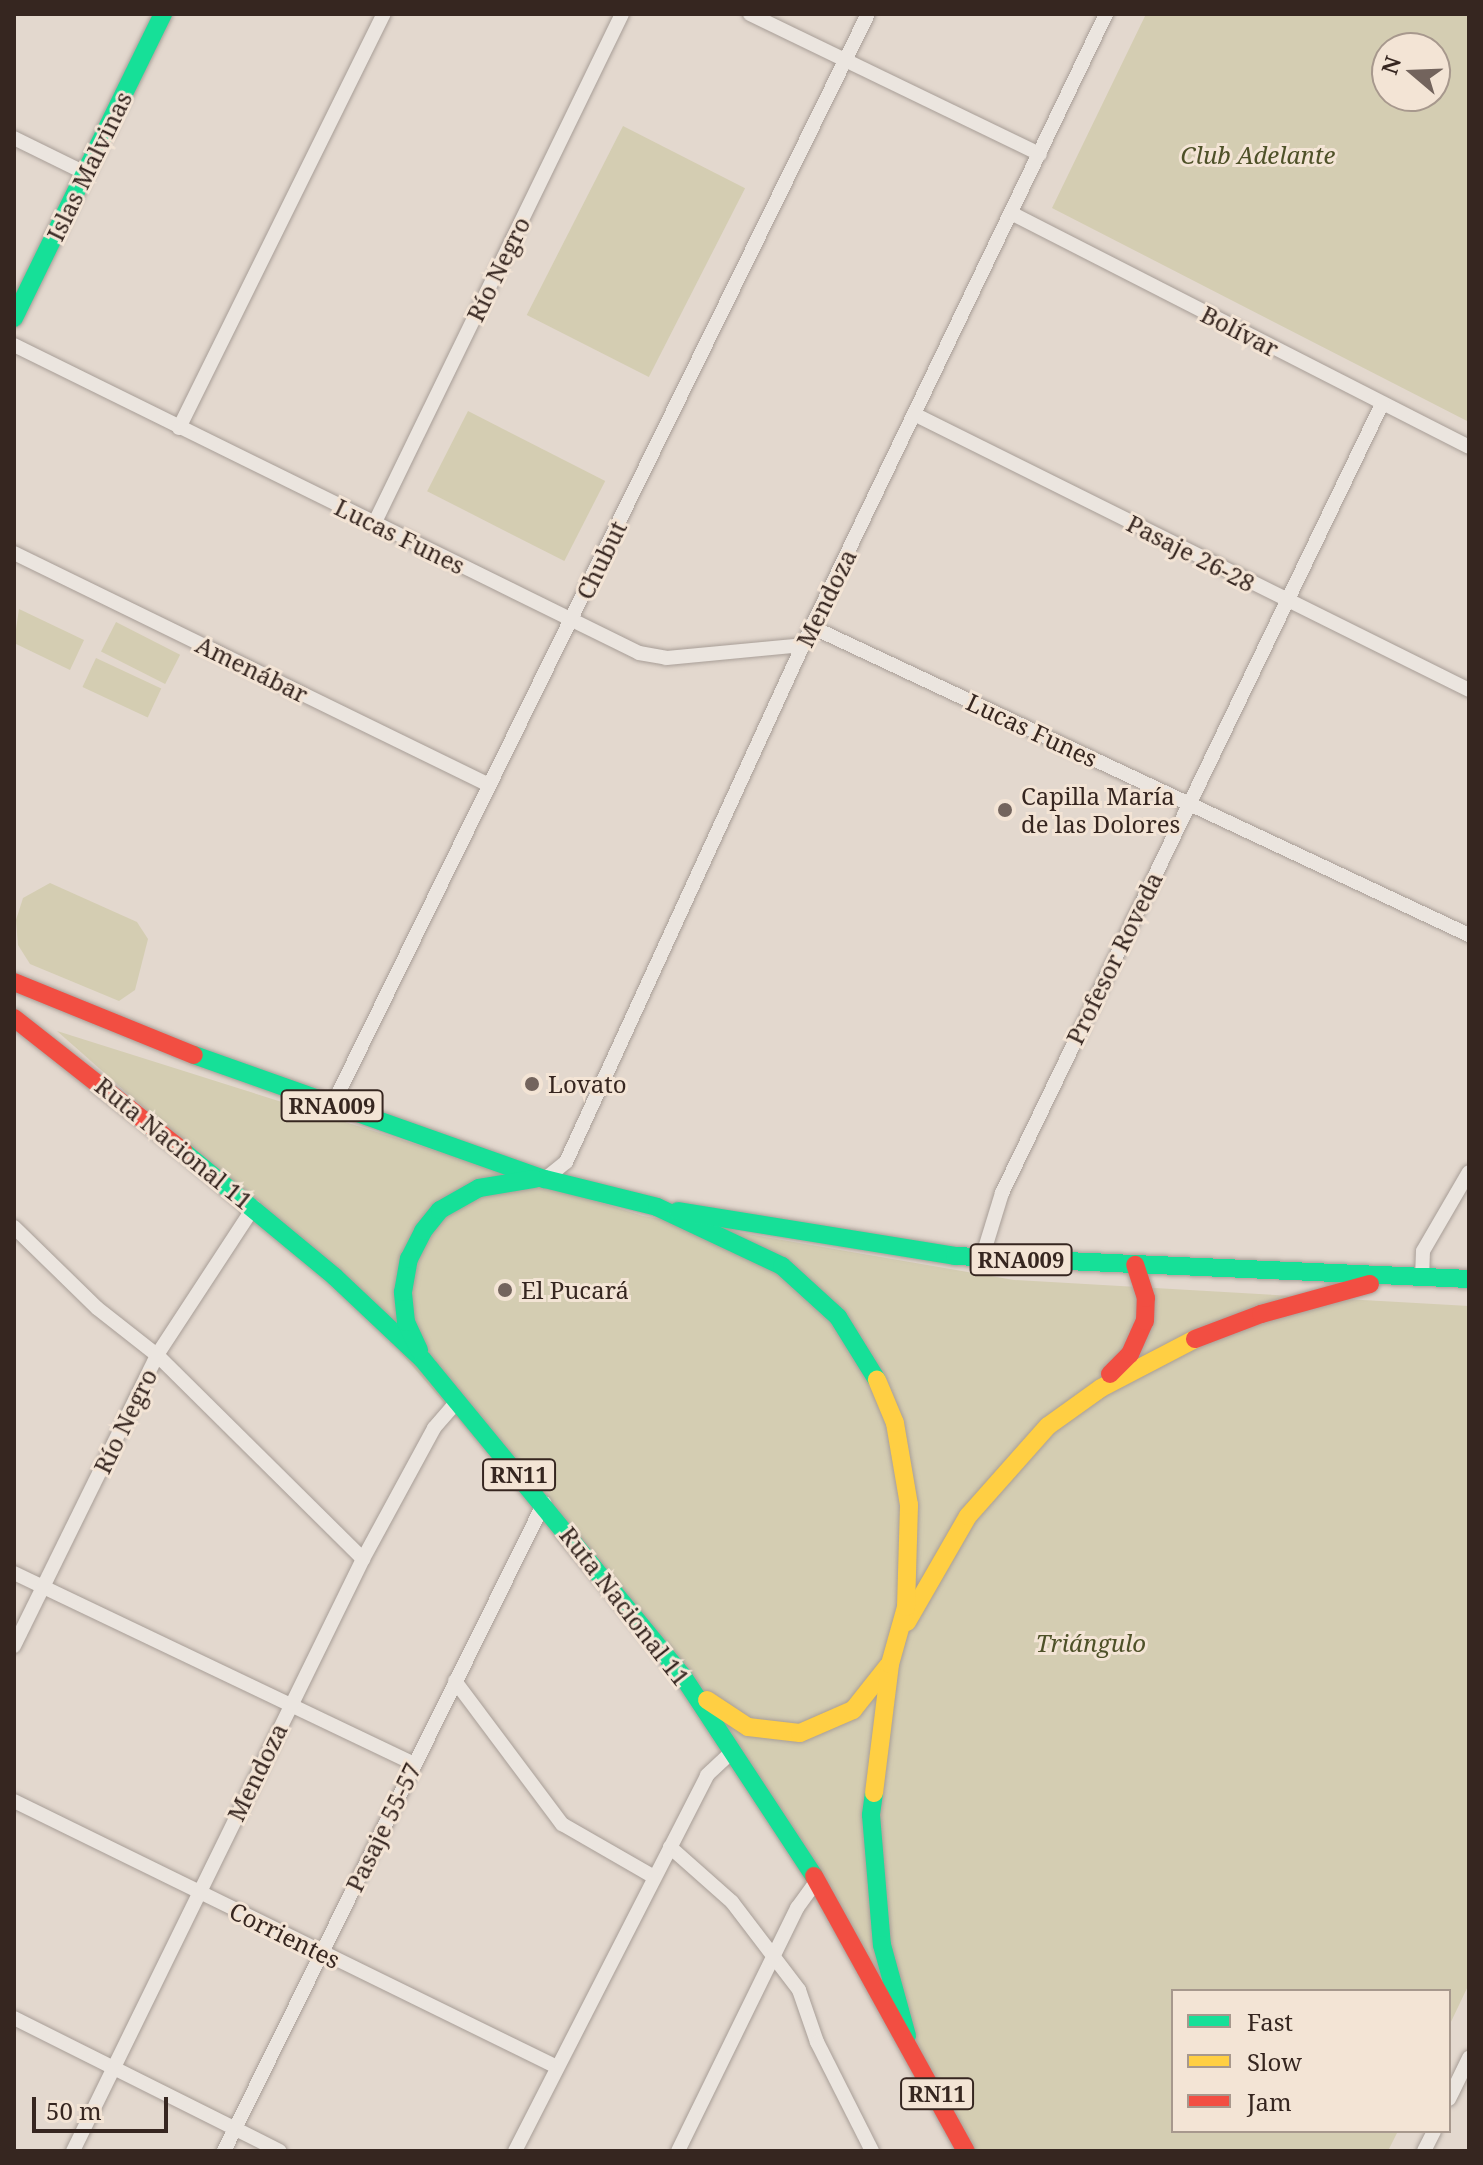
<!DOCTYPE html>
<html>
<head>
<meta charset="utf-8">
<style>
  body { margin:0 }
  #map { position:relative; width:1483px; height:2165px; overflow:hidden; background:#e3d8ce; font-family:"Noto Serif",serif }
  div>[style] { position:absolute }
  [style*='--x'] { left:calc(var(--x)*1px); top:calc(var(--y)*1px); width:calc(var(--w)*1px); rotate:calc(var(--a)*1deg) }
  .green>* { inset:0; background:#d4cdb2; transform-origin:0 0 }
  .roads { filter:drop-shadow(0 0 2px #a89e97) drop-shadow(0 0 2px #a89e97) }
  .street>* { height:14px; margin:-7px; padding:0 7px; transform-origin:7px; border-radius:7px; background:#ebe5df }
  .fast>* { height:18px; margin:-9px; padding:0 9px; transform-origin:9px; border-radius:9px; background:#16e098 }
  .slow>* { height:18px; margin:-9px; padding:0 9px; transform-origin:9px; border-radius:9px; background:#ffcf43 }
  .jam>* { height:18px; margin:-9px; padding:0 9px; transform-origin:9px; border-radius:9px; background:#f24e42 }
  .dots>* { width:22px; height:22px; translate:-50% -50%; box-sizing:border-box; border:4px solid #f3e4d5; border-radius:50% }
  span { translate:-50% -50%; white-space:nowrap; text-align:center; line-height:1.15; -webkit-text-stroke:6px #f3e4d5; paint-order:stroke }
  .shield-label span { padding:2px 6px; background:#f3e4d5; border:2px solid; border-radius:6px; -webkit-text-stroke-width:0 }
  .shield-label { font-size:22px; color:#362620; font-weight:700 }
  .park-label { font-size:24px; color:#4e5128; font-style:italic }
  .street-label { font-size:24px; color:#362620 }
  .poi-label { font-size:24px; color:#362620 }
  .left { translate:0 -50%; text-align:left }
  .frame { position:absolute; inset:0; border:16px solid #362620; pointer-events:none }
  .legend { position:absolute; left:1171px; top:1989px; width:280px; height:144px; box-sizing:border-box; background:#f3e4d5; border:2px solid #a7988d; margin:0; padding:10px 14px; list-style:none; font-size:24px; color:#362620 }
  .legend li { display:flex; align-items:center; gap:16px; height:40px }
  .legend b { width:40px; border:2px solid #a7988d }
  .north { position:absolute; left:1371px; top:32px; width:80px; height:80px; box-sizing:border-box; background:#f3e4d5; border:2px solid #a7988d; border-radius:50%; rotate:289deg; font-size:22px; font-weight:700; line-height:32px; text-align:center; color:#362620 }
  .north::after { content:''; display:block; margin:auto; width:28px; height:36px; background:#73645d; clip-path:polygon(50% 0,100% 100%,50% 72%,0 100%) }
  .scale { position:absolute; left:32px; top:2097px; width:136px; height:36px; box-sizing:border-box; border:4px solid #362620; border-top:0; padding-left:10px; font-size:24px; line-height:28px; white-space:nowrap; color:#362620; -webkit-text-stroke:6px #f3e4d5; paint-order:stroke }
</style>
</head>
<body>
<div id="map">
  <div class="green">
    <div style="clip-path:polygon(evenodd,1146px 14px,1469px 14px,1469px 422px,1052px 208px,1146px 14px,1435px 48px,1435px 96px,1387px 96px,1387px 48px,1435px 48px)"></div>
    <div style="left:623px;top:126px;width:137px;height:212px;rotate:27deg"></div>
    <div style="left:468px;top:411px;width:154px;height:90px;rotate:27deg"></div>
    <div style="clip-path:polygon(19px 609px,84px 640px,70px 670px,14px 643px)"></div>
    <div style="left:116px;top:622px;width:72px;height:33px;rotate:27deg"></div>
    <div style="left:96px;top:658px;width:72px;height:32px;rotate:25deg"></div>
    <div style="clip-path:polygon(50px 883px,137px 922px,148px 939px,135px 990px,119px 1001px,30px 964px,18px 945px,16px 920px,23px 898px)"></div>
    <div style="clip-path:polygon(57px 1031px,643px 1216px,1014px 1280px,1469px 1306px,1469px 1984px,1449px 2026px,1449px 1991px,1173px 1991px,1173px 2131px,1398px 2131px,1388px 2151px,964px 2151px,690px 1685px,335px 1277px)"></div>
  </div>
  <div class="roads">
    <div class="street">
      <div style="--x:750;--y:14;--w:322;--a:25.8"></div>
      <div style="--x:14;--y:138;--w:79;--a:26.2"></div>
      <div style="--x:1011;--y:213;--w:514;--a:27.06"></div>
      <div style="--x:14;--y:345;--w:697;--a:26.23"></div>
      <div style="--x:639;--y:653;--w:27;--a:10"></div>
      <div style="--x:666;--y:658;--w:138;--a:-5.4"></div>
      <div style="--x:914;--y:414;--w:620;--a:26.44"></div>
      <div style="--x:179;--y:428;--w:462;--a:-63.7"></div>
      <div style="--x:374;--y:524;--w:567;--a:-64.07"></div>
      <div style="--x:14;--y:553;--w:529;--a:26.03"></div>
      <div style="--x:812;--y:627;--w:726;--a:25.12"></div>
      <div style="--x:332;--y:1106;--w:1216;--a:-63.86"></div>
      <div style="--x:545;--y:1179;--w:27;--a:-39"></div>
      <div style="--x:566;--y:1162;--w:569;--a:-65.37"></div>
      <div style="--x:803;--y:645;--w:700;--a:-64.35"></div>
      <div style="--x:14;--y:1227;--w:116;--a:44.3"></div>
      <div style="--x:97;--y:1308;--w:76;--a:38.1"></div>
      <div style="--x:157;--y:1355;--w:290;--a:44.7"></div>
      <div style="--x:982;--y:1258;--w:68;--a:-72.9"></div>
      <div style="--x:1002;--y:1193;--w:876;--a:-64.28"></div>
      <div style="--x:1422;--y:1279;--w:28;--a:-88"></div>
      <div style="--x:1423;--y:1251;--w:91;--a:-59.8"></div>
      <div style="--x:14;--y:1573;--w:443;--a:25.5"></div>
      <div style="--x:14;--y:1646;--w:324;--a:-63.8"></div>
      <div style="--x:157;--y:1355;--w:177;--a:-56.8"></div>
      <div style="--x:455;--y:1681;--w:179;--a:53.2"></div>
      <div style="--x:562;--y:1824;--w:106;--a:29.9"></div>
      <div style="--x:14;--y:1801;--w:605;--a:26.1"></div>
      <div style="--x:670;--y:1847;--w:83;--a:41.6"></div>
      <div style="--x:732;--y:1902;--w:111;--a:52.7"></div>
      <div style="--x:799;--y:1990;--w:55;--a:70.9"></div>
      <div style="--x:817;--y:2042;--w:122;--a:63.2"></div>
      <div style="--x:14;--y:2018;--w:297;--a:26.6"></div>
      <div style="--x:1449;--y:2099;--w:46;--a:-64"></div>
      <div style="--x:73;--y:2151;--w:659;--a:-63.9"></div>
      <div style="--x:363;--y:1559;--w:149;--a:-61.5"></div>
      <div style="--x:434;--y:1428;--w:35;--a:-49"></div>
      <div style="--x:224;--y:2151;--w:723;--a:-63.72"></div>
      <div style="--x:515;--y:2151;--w:422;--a:-62.9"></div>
      <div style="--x:707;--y:1775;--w:35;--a:-43"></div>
      <div style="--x:678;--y:2151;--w:271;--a:-63.9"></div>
      <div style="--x:797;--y:1908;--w:34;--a:-54"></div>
      <div style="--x:1424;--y:2151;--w:22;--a:-63"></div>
    </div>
    <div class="fast">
      <div style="--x:14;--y:318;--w:339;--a:-63.9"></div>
      <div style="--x:194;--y:1055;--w:372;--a:19.5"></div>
      <div style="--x:545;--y:1179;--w:115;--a:14"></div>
      <div style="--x:657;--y:1207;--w:138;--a:25.3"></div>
      <div style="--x:782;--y:1266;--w:76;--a:42.3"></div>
      <div style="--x:838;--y:1317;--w:74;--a:58.2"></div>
      <div style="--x:184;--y:1152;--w:196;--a:39.6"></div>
      <div style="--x:335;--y:1277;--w:121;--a:43.3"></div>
      <div style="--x:423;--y:1360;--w:408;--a:50.6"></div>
      <div style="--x:682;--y:1675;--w:240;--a:56.7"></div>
      <div style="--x:678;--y:1211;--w:281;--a:9.2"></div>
      <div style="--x:955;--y:1256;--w:515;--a:2.56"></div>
      <div style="--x:419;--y:1350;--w:31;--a:-115"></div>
      <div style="--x:406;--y:1322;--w:30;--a:-96"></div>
      <div style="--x:403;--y:1292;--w:34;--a:-80"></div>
      <div style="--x:409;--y:1259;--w:31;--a:-63"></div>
      <div style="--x:423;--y:1231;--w:27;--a:-51"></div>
      <div style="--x:440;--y:1210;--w:45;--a:-29.4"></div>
      <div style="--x:479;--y:1188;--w:56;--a:-9.3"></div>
      <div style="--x:874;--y:1793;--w:22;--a:98"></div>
      <div style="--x:871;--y:1815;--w:130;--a:85.2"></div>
      <div style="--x:882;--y:1945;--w:94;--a:74.6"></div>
    </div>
    <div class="slow">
      <div style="--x:907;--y:1622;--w:122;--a:-60.1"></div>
      <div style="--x:968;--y:1516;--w:120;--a:-48.4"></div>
      <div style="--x:1048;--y:1426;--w:65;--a:-35.6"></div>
      <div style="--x:1101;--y:1388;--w:106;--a:-27.5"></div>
      <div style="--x:707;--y:1700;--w:49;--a:33.4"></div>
      <div style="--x:748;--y:1727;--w:52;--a:6.6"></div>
      <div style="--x:800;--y:1733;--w:58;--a:-23.5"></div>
      <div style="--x:853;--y:1710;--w:56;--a:-51.5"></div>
      <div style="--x:874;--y:1793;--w:130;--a:-82.9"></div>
      <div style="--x:890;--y:1664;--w:59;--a:-74.3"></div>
      <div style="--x:906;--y:1607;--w:102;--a:-88.3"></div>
      <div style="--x:909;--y:1505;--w:83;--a:-99.7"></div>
      <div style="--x:895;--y:1423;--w:47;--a:-112.7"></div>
    </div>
    <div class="jam">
      <div style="--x:14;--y:982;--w:194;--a:22.1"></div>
      <div style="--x:14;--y:1018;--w:216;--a:38.2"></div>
      <div style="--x:1195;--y:1339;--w:71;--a:-20.7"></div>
      <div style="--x:1261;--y:1314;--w:113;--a:-15.4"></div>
      <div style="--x:1110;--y:1374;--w:28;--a:-45"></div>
      <div style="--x:1130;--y:1354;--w:36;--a:-66"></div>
      <div style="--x:1145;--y:1321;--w:23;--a:-88"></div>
      <div style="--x:1146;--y:1298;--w:35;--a:-108"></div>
      <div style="--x:814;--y:1876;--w:314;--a:61.1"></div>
    </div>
  </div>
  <div class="dots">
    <div style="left:1005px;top:810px;background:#73645d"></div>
    <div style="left:532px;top:1084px;background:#73645d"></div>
    <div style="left:505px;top:1290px;background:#73645d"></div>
  </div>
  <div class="shield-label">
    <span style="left:332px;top:1106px">RNA009</span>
    <span style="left:1021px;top:1260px">RNA009</span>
    <span style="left:519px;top:1475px">RN11</span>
    <span style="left:937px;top:2094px">RN11</span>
  </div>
  <div class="park-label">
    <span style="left:1258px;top:155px">Club Adelante</span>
    <span style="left:1091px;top:1643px">Triángulo</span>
  </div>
  <div class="street-label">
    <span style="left:89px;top:166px;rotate:-64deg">Islas Malvinas</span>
    <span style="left:498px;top:269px;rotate:-64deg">Río Negro</span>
    <span style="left:1240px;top:331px;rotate:27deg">Bolívar</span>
    <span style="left:400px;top:536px;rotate:26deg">Lucas Funes</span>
    <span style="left:1191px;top:553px;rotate:27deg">Pasaje 26-28</span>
    <span style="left:601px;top:560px;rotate:-64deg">Chubut</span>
    <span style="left:826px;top:598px;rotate:-64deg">Mendoza</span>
    <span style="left:252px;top:669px;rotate:26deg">Amenábar</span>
    <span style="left:1032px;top:730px;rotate:25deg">Lucas Funes</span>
    <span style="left:1114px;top:958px;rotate:-64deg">Profesor Roveda</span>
    <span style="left:174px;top:1143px;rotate:39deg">Ruta Nacional 11</span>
    <span style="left:125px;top:1421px;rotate:-64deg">Río Negro</span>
    <span style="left:625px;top:1606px;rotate:52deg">Ruta Nacional 11</span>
    <span style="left:257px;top:1772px;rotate:-64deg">Mendoza</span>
    <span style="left:383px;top:1827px;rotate:-64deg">Pasaje 55-57</span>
    <span style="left:285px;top:1935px;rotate:26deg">Corrientes</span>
  </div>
  <div class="poi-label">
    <span class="left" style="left:1021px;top:810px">Capilla María<br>de las Dolores</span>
    <span class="left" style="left:548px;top:1084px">Lovato</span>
    <span class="left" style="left:521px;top:1290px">El Pucará</span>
  </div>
  <div class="frame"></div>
  <ul class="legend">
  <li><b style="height:10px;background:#16e098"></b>Fast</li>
  <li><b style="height:10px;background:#ffcf43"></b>Slow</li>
  <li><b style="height:10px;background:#f24e42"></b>Jam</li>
  </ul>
  <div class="north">N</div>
  <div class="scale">50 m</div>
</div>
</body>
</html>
